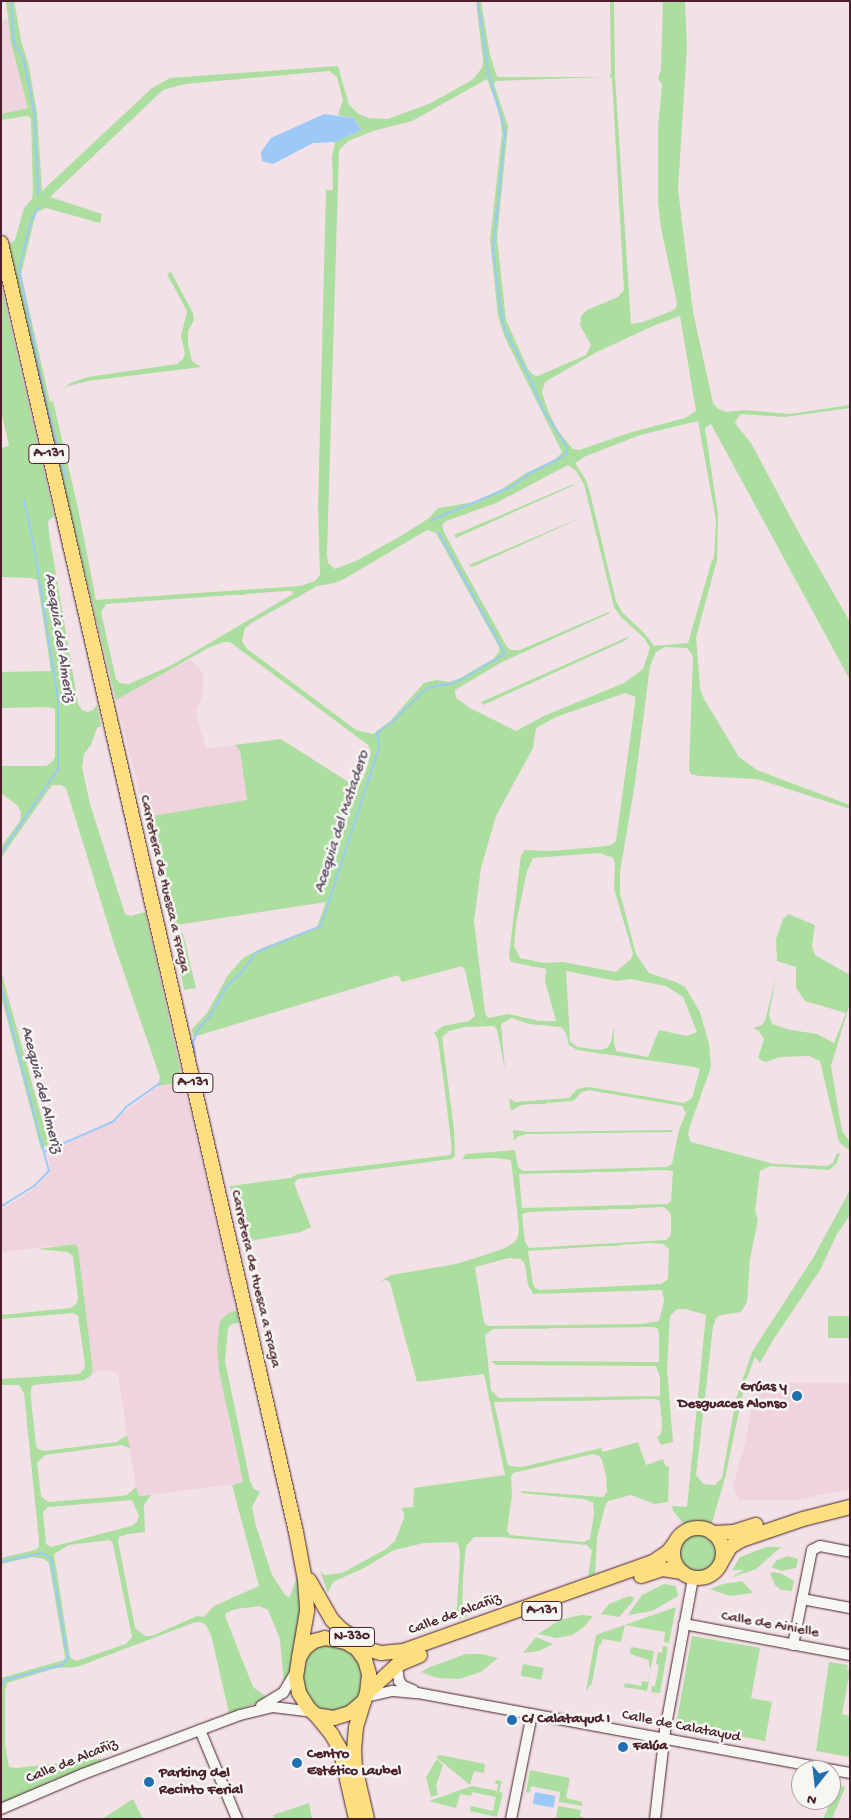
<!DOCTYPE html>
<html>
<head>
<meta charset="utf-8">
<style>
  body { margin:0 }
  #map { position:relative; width:851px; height:1820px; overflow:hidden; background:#f2e2e7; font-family:"Gochi Hand",sans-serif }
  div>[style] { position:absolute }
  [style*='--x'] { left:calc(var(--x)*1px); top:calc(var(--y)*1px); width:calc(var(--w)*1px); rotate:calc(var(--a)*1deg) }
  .built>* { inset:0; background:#efd4df }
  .green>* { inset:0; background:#acde9f; transform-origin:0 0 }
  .round { border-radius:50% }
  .water>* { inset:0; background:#9cc9f7; transform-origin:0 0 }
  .stream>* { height:2px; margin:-1px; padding:0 1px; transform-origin:1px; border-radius:1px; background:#9cc9f7 }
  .roads { filter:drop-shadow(0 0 1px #4a1f2b) drop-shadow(0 0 1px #4a1f2b) }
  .minor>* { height:10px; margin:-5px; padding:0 5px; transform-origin:5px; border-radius:5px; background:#f6f6f2 }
  .major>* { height:14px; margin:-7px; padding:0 7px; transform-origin:7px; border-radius:7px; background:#fedf80 }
  .major>.ring { margin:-7px; padding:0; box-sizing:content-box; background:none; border:14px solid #fedf80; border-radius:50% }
  .dots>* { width:14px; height:14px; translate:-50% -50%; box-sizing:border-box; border:2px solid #f6f6f2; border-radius:50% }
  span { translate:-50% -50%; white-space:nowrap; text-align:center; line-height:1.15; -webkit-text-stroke:5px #f6f6f2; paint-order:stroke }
  .shield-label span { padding:1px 4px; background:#f6f6f2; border:1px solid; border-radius:4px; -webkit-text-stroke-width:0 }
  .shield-label { font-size:14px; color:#4a1f2b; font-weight:700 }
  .street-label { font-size:15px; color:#4a1f2b }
  .poi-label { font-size:15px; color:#4a1f2b; font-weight:700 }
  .right { translate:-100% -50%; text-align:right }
  .left { translate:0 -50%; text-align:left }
  .water-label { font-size:16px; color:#635268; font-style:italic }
  .frame { position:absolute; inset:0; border:2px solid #4a1f2b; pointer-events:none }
  .north { position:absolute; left:791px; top:1760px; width:50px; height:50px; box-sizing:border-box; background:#f6f6f2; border:1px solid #b1a0a2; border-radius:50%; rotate:196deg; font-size:14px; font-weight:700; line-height:20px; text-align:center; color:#4a1f2b }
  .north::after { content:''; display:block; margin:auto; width:18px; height:22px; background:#1f6fb2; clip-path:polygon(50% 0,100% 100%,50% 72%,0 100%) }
</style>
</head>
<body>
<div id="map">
  <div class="built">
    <div style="clip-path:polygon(10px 18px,11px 43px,28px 108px,1px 114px,1px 20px)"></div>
    <div style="clip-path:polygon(190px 660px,201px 670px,204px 677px,203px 693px,196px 712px,206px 749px,235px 745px,240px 751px,247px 801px,146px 817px,116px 700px,148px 680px)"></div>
    <div style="clip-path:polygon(183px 1082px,237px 1310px,227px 1314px,220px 1321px,229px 1421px,243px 1483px,138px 1496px,127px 1435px,118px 1374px,109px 1370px,99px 1371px,90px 1376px,93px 1370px,78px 1248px,75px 1244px,1px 1252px,1px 1210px,32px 1190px,51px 1172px,47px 1154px,107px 1124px,115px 1123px,123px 1113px,158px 1086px)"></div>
    <div style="clip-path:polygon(763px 1382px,850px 1383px,850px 1489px,796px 1500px,739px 1500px,733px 1486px,745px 1443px,756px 1386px)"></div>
  </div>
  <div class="green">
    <div style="clip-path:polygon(evenodd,6px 1px,14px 1px,21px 40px,29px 67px,37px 113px,42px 191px,152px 88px,170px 78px,338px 66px,349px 105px,359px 114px,368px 118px,387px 119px,429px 104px,472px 80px,482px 68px,483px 61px,476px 1px,481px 1px,490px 55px,497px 77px,604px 77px,496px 81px,494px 84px,508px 126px,497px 238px,506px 320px,528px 369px,533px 375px,538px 376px,586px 355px,591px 345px,580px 325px,581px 316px,587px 310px,618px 297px,624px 290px,612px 78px,609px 77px,611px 74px,610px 1px,614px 1px,615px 77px,631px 324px,643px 322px,672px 311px,676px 308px,677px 303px,661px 228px,658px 202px,658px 128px,662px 85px,658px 78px,661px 70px,663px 1px,685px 1px,687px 47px,678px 189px,693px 312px,713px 403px,717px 408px,726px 412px,745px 410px,790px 414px,850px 405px,850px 408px,785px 417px,742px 414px,738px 417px,735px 423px,751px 443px,799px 533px,850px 622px,850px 680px,711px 424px,705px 428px,718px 515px,717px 560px,696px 637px,700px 688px,704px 699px,739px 757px,757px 770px,850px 805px,850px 809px,757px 779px,699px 776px,691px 774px,689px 770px,693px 656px,687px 648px,665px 647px,656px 652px,650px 666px,635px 783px,620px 872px,620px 893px,636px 954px,649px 973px,676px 982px,685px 987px,700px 1012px,709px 1044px,711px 1067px,691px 1123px,688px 1134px,691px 1142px,774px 1164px,827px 1166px,833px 1163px,837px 1153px,840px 1154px,836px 1164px,829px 1170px,770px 1166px,760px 1171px,755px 1211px,758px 1220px,750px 1259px,747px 1302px,741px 1312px,721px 1315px,716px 1318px,713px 1327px,696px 1475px,703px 1484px,715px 1485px,722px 1478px,736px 1399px,752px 1352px,813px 1258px,850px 1190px,850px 1215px,837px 1234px,820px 1270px,773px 1340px,760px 1363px,755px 1357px,745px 1383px,725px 1478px,711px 1526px,700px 1522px,685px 1525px,673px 1511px,672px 1506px,687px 1507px,706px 1315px,686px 1309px,677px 1309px,670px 1316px,667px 1369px,673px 1442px,661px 1445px,657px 1437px,661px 1434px,662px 1425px,660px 1401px,655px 1399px,494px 1402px,507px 1462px,509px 1466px,522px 1467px,601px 1448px,603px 1452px,638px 1442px,646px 1465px,663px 1459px,666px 1467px,669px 1466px,668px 1502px,655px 1504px,631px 1495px,608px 1501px,605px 1506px,597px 1538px,595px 1574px,588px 1576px,592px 1551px,587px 1545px,501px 1537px,474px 1537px,466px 1546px,463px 1578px,462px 1611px,468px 1616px,456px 1620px,460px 1557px,459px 1546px,456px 1542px,424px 1543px,394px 1550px,364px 1568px,333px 1582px,328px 1593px,320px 1571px,324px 1575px,342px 1573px,386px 1549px,395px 1541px,404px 1518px,404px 1513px,401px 1508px,413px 1507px,414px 1488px,505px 1475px,484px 1374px,417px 1382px,390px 1283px,387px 1280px,381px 1281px,391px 1275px,456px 1264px,482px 1256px,505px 1248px,515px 1242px,518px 1236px,519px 1227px,511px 1160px,496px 1158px,462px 1159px,466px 1154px,515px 1150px,518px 1167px,523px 1171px,667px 1167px,672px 1164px,679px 1130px,686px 1113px,682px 1106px,589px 1090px,582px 1092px,573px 1101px,521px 1105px,511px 1111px,509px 1098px,515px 1102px,569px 1098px,577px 1089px,589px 1087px,684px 1103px,692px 1098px,700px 1069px,695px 1067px,577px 1050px,569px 1045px,566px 1033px,561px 1027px,529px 1024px,512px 1018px,501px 1024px,505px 1069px,497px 1030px,494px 1026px,465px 1027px,449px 1031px,442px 1037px,454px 1129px,455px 1156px,452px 1159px,298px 1179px,294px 1183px,311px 1227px,301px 1232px,244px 1242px,230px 1186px,290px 1178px,298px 1174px,450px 1155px,452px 1150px,445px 1092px,438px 1040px,434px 1033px,443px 1026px,469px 1021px,475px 1016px,465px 970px,462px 966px,402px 982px,398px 975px,193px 1037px,192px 1029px,207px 1013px,228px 975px,243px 958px,262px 948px,317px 927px,326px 902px,170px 926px,146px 817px,247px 800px,240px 751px,235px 745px,281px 739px,353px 785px,364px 778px,371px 752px,368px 745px,230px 642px,224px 642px,210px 647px,116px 700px,44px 404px,8px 245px,15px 240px,24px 208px,32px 199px,33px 190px,31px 118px,27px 116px,1px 120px,1px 114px,28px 108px,11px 43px,6px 1px,329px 71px,337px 77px,343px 100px,338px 115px,354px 118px,361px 130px,335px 142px,332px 157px,333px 190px,326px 190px,318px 508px,320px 575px,315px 581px,301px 586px,96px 600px,78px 508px,53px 401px,50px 402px,21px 274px,35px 217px,37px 212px,46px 208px,100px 223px,102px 214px,50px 197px,163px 90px,185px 84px,329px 71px,6px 1px,487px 79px,500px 115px,502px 134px,490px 240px,498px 316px,505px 338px,562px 452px,556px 459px,526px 473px,502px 489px,474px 502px,438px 508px,429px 518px,404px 534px,358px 560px,335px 569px,328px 563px,327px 555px,339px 150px,348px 141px,373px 131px,412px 121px,487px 79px,6px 1px,680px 316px,696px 411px,685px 418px,632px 432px,579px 450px,573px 449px,558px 431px,548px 411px,542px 392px,545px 382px,595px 353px,655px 325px,680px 316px,6px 1px,698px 421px,716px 520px,714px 559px,712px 560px,688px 643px,654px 646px,645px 634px,622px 612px,616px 601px,590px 493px,586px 480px,575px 463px,584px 457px,640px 435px,698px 421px,6px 1px,568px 465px,576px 471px,584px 484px,614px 607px,620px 616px,645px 639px,650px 648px,643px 669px,624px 683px,546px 715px,516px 731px,470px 708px,456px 698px,455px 690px,502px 662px,608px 614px,611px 611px,520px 650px,511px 650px,507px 647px,461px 564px,444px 532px,442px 525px,446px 521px,496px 503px,568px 465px,6px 1px,427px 530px,436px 533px,499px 647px,499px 652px,493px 659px,460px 678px,450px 682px,436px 680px,424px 683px,390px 721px,373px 734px,356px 730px,246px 648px,242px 641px,245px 628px,253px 622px,317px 586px,334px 583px,344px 579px,427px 530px,6px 1px,286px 591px,292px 591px,293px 594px,172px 665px,129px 684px,120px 683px,116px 679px,101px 612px,106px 604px,286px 591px,6px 1px,625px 693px,635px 697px,635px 703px,616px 841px,611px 845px,598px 847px,550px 851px,525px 850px,521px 855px,509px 956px,511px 962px,546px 969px,545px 981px,556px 1021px,539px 1021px,509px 1014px,488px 1018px,485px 1013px,474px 921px,481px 868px,496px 816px,533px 748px,536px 728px,556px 717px,625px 693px,6px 1px,600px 853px,613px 858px,615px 864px,614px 889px,633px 953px,631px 959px,616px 972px,563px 962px,544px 963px,520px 958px,514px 946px,516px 923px,527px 871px,533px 858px,600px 853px,6px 1px,566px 971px,617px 981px,630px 979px,666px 986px,683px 997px,697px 1032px,687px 1036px,659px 1030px,648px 1057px,616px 1051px,614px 1042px,614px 1027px,611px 1042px,607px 1048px,600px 1050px,577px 1047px,570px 1041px,566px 971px,6px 1px,664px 1170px,673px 1171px,671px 1201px,667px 1204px,522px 1208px,519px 1174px,664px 1170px,6px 1px,664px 1207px,671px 1214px,671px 1235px,666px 1240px,529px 1248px,525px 1242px,522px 1214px,529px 1212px,664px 1207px,6px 1px,650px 1243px,663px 1244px,669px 1249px,668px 1279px,661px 1284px,540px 1290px,535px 1288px,533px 1284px,528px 1251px,650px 1243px,6px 1px,509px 1258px,521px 1259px,525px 1264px,528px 1285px,533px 1294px,662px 1290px,664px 1301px,659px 1321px,641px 1324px,488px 1326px,484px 1323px,475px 1267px,509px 1258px,6px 1px,654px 1327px,658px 1329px,659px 1336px,659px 1362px,491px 1361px,496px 1365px,656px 1366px,660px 1377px,660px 1396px,499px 1398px,491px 1390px,485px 1335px,493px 1329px,654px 1327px,6px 1px,593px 1454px,599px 1456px,602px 1460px,606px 1476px,607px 1492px,603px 1497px,522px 1491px,521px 1493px,583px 1499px,593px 1502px,594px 1514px,590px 1539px,584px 1542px,510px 1535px,507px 1531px,512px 1495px,511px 1477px,513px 1473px,593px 1454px)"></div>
    <div style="clip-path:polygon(171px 272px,193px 313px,194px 320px,188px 331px,188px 344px,192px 361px,201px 367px,88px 381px,68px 386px,59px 393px,70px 383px,88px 377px,177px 364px,183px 359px,185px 353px,181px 337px,187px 311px,167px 274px)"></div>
    <div style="clip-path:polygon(1px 285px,54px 516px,48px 521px,49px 533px,78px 704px,82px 710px,88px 712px,93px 710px,97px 705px,101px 726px,97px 728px,91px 745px,84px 754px,82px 767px,90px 804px,125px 914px,131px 916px,145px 912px,183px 1082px,158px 1086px,160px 1077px,114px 944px,66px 788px,61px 785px,52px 785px,1px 858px,1px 847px,20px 821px,21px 813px,18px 806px,1px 793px,1px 766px,46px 766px,52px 762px,55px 757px,55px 709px,47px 707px,1px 708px,1px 672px,51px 671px,37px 580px,31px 578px,1px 577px,1px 448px,9px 446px,1px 411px)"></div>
    <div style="clip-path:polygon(574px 484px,572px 486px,456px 538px,454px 535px)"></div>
    <div style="clip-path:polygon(585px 516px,477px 565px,471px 567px,469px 565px)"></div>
    <div style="clip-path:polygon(630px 636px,624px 641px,483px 705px,481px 702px)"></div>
    <div style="clip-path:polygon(788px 914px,815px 925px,812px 946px,815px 955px,850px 975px,850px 1003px,831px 1066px,842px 1131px,850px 1142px,850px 1151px,839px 1142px,820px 1061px,809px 1056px,780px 1057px,765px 1062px,758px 1058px,764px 1039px,759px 1031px,753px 1028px,762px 1025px,765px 1021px,776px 977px,769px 1015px,772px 1024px,791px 1030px,817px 1034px,834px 1043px,846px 1013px,805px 1001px,796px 988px,796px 967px,777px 961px,776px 939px,783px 919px)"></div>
    <div style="clip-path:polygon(172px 932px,183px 933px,196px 988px,184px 990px)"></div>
    <div style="clip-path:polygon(1px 971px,48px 1141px,51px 1143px,41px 1149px,1px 996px)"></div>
    <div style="clip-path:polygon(513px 1130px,530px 1132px,673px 1130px,672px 1132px,526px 1134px,517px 1137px,514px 1141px)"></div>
    <div style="clip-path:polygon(evenodd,75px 1244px,78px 1248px,93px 1370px,90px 1376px,85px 1380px,34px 1385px,31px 1388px,31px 1399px,36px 1445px,38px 1449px,43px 1451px,117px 1442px,127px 1435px,130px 1448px,121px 1445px,45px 1455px,37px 1463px,41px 1496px,48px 1502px,121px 1496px,127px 1495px,136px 1487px,139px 1496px,151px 1495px,144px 1505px,145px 1532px,128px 1534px,119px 1537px,118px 1541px,135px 1628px,145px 1636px,152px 1636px,197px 1616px,204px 1617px,214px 1606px,259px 1586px,232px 1485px,243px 1482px,219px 1371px,217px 1346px,220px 1321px,227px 1314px,237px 1310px,239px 1323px,232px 1324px,228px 1328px,225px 1361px,250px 1481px,254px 1489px,260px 1492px,252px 1507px,256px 1526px,272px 1575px,286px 1596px,290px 1597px,298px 1574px,302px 1606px,292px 1669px,284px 1686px,280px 1639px,268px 1610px,259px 1606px,236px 1609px,226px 1613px,225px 1616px,253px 1687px,269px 1699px,229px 1713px,211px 1635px,206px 1625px,201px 1622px,193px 1623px,77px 1667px,56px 1668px,7px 1683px,5px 1691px,5px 1744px,9px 1767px,16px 1768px,108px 1758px,1px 1803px,1px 1678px,64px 1660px,65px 1657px,49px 1563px,44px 1559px,32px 1557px,1px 1564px,1px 1558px,35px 1550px,39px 1547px,39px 1541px,24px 1393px,19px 1385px,1px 1385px,1px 1379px,79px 1374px,84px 1369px,85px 1364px,78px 1316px,73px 1313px,1px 1319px,1px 1315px,71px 1308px,76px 1304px,78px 1299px,73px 1256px,67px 1252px,38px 1249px,75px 1244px,132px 1500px,139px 1516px,137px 1522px,131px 1526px,51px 1547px,46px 1544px,43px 1512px,48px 1507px,132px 1500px,75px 1244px,110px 1540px,113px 1544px,132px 1637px,126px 1644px,76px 1661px,70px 1657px,54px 1554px,69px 1545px,110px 1540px)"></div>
    <div style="left:828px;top:1316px;width:22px;height:22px"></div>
    <div class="round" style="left:678px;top:1533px;width:40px;height:40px"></div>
    <div style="clip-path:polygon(766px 1547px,781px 1547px,756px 1569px,730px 1578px,744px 1570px,732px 1570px,740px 1557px)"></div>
    <div style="clip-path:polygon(788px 1556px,798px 1559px,796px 1568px,782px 1571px,771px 1567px,777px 1560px)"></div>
    <div style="clip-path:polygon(774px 1572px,782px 1574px,794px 1581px,792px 1591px,781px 1590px,775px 1585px,770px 1573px)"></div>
    <div style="clip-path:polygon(742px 1581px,753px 1593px,730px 1596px,710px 1589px,723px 1584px)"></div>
    <div style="clip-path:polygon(664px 1584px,676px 1586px,678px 1596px,652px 1611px,628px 1615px,642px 1595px)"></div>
    <div style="clip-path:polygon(629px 1596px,634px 1597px,633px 1601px,619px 1617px,601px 1614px,609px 1604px)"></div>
    <div style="clip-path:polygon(676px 1607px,669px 1643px,664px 1642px,665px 1632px,625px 1625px,621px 1642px,602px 1639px,601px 1645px,599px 1645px,592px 1683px,586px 1691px,596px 1635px)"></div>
    <div style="clip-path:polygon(581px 1615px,593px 1616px,584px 1627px,572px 1635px,557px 1638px,538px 1634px,560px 1620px)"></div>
    <div style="clip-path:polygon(692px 1636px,760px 1648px,751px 1698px,772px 1702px,765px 1741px,676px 1725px)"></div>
    <div style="clip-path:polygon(536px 1637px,553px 1644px,539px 1651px,523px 1653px)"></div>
    <div style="clip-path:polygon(319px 1645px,340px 1645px,357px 1657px,365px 1677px,359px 1698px,340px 1712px,320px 1712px,310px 1701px,302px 1683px,305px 1657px)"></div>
    <div style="clip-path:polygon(663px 1646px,668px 1647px,660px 1693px,651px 1692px,652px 1686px,655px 1686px,659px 1665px,656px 1664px,658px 1652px,662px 1653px)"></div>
    <div style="clip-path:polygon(631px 1647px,654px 1651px,647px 1691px,624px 1687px,625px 1683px,641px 1686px,642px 1681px,648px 1682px,651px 1668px,649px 1667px,649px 1660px,630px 1654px)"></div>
    <div style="clip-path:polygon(466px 1654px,482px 1654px,498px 1658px,481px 1672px,459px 1679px,437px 1678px,421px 1672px,430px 1667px)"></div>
    <div style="clip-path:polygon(829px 1662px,848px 1665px,847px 1670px,850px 1671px,842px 1714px,850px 1716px,850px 1757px,816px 1751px)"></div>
    <div style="left:523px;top:1664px;width:21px;height:12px;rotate:11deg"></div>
    <div style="clip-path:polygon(440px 1755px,485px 1764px,484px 1773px,474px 1771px,470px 1785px,436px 1757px)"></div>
    <div style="clip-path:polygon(437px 1759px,443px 1765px,436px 1786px,438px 1795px,431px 1797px,426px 1777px)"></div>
    <div style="clip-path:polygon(530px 1770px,570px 1778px,566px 1798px,582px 1802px,582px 1806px,559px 1802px,560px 1792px,531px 1786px,530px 1793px,526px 1792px)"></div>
    <div style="clip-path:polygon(496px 1780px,502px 1781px,499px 1792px,503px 1793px,497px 1817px,470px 1811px,471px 1806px,493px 1811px,496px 1797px,472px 1792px,471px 1796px,460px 1794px,456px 1808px,429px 1801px,472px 1786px,497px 1791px,498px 1784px,495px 1784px)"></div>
    <div style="left:838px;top:1784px;width:8px;height:36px;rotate:23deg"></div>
    <div style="clip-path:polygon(133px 1799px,143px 1819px,102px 1819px)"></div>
    <div style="clip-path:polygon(309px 1803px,312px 1819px,275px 1819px,273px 1815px)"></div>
    <div style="clip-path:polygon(558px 1806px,581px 1810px,580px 1816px,588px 1819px,556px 1819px)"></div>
  </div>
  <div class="water">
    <div style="clip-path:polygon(324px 114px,354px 118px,361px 130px,335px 142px,313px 143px,273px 164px,262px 161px,261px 152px,271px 138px)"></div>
    <div style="left:535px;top:1792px;width:21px;height:12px;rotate:11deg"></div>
  </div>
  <div class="stream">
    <div style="--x:11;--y:1;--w:43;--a:86"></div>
    <div style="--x:14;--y:44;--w:16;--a:55"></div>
    <div style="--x:23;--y:57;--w:55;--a:78.5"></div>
    <div style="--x:34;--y:111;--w:83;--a:87.2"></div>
    <div style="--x:38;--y:208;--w:15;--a:118"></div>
    <div style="--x:31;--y:221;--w:49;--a:104"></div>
    <div style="--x:19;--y:269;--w:137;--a:78.6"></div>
    <div style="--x:46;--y:403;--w:77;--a:74.9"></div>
    <div style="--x:432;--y:520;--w:86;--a:-22.7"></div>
    <div style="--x:511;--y:487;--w:20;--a:-37"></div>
    <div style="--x:527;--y:475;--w:45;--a:-27.7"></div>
    <div style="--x:567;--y:454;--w:7;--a:-90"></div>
    <div style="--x:567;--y:447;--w:46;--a:-122.7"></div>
    <div style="--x:542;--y:408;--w:31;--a:-112"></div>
    <div style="--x:530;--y:379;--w:55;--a:-117"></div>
    <div style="--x:505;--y:330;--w:18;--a:-103"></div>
    <div style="--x:501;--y:312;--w:62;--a:-97.5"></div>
    <div style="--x:493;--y:251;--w:120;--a:-84.2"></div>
    <div style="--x:505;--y:132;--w:62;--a:-105.8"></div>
    <div style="--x:488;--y:72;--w:72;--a:-98"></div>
    <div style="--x:1;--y:853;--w:102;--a:-55.8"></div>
    <div style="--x:58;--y:769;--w:70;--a:-90"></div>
    <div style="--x:58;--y:699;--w:159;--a:-99"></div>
    <div style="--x:33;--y:542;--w:43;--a:-102.1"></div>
    <div style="--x:1;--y:986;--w:191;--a:75.5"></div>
    <div style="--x:49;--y:1171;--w:21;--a:135"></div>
    <div style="--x:34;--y:1186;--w:39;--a:148"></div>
    <div style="--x:195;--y:1054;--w:12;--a:-99"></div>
    <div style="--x:193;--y:1042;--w:15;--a:-67"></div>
    <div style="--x:199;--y:1028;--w:16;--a:-47"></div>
    <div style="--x:210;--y:1016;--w:33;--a:-61"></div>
    <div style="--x:226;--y:987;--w:21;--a:-43"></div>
    <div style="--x:241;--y:973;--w:26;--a:-53"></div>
    <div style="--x:257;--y:952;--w:69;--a:-22.1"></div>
    <div style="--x:321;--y:926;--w:188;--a:-72"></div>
    <div style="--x:379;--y:747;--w:14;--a:-98"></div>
    <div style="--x:377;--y:733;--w:17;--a:-36"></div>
    <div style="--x:391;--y:723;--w:50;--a:-44.2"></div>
    <div style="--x:427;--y:688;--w:31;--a:-11"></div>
    <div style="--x:457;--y:682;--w:56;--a:-30.3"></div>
    <div style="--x:505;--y:654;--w:138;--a:-118.6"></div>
    <div style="--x:44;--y:1152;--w:77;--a:-23.9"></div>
    <div style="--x:114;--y:1121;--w:18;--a:-49"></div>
    <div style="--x:126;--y:1107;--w:42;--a:-35.2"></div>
    <div style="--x:1;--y:1562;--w:42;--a:-12.4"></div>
    <div style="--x:42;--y:1553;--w:11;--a:34"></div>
    <div style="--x:51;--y:1559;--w:100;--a:80.3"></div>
    <div style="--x:68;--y:1658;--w:9;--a:131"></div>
    <div style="--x:62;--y:1665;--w:59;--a:165.3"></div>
    <div style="--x:5;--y:1680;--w:6;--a:129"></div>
  </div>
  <div class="roads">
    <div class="minor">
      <div style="--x:802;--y:1599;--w:49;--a:10.6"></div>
      <div style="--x:684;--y:1624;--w:169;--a:10.6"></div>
      <div style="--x:793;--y:1645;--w:97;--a:-78.7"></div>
      <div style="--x:812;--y:1550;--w:9;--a:-27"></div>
      <div style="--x:820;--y:1546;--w:31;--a:11"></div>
      <div style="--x:397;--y:1665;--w:16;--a:83"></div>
      <div style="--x:399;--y:1681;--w:6;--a:51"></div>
      <div style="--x:403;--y:1686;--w:11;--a:22"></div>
      <div style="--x:366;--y:1697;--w:28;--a:-13"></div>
      <div style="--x:393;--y:1691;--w:25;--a:5"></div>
      <div style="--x:418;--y:1693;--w:439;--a:10.5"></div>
      <div style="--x:261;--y:1706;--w:26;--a:-31"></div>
      <div style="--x:283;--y:1693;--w:26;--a:-59"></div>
      <div style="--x:200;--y:1730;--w:96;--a:67.4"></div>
      <div style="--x:1;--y:1809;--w:89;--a:-23.1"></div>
      <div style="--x:83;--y:1774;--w:168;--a:-20.6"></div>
      <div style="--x:240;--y:1715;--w:34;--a:-14"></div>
      <div style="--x:273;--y:1707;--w:39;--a:7"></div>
      <div style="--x:511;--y:1819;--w:107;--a:-78.7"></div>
      <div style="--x:655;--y:1819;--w:89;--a:-83.5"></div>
      <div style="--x:665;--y:1731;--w:156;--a:-79.6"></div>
    </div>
    <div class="major">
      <div style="--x:1;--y:243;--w:1322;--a:77.11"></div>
      <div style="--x:296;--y:1532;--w:49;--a:79.4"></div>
      <div style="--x:305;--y:1580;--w:31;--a:86"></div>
      <div style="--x:307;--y:1611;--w:48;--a:99.7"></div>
      <div class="ring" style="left:673px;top:1528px;width:36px;height:36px"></div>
      <div style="--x:713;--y:1533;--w:21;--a:-3"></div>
      <div style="--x:734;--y:1532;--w:23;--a:-18"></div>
      <div style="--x:722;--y:1561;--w:16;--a:-60"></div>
      <div style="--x:730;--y:1547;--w:13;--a:-32"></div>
      <div style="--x:741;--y:1540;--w:65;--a:-18.7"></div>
      <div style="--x:803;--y:1519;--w:49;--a:-14.3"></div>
      <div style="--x:641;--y:1576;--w:23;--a:-18"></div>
      <div style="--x:663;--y:1569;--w:19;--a:9"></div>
      <div style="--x:309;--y:1580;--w:46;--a:60.1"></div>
      <div style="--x:332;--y:1620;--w:14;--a:45"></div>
      <div style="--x:342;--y:1630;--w:19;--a:32"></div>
      <div style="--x:325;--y:1638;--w:21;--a:11"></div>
      <div style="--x:346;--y:1642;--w:13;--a:32"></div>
      <div style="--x:357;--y:1649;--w:14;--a:54"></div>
      <div style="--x:365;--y:1660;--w:15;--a:74"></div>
      <div style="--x:369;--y:1674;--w:19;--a:96"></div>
      <div style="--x:367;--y:1693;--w:9;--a:111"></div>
      <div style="--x:364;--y:1701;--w:18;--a:139"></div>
      <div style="--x:350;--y:1713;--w:17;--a:163"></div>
      <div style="--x:334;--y:1718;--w:18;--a:-171"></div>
      <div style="--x:316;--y:1715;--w:9;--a:-139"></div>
      <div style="--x:309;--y:1709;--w:19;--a:-122"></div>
      <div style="--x:299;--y:1693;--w:16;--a:-101"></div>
      <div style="--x:296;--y:1677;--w:19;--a:-81"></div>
      <div style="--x:299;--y:1658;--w:12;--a:-59"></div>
      <div style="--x:305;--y:1648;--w:11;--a:-38"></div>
      <div style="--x:314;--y:1641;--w:11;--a:-15"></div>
      <div style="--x:351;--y:1645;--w:31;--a:15"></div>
      <div style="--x:381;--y:1653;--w:22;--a:-5"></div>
      <div style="--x:403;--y:1651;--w:265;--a:-19.6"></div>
      <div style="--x:653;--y:1562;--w:18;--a:-34"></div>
      <div style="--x:668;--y:1552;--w:11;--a:-52"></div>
      <div style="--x:367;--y:1693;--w:41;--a:-43"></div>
      <div style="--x:397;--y:1665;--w:25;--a:-23"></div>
      <div style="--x:364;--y:1701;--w:27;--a:107"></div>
      <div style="--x:356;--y:1727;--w:22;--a:95"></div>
      <div style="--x:354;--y:1749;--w:18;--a:87"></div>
      <div style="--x:355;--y:1767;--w:53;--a:77"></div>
      <div style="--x:316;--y:1715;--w:26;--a:51"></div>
      <div style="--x:332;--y:1735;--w:16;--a:60"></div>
      <div style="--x:340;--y:1749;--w:72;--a:77.1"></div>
    </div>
  </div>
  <div class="dots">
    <div style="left:797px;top:1396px;background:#1f6fb2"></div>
    <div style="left:512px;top:1720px;background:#1f6fb2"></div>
    <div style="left:623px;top:1747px;background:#1f6fb2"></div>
    <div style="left:297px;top:1763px;background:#1f6fb2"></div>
    <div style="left:149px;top:1782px;background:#1f6fb2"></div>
  </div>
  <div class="shield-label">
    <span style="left:49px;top:454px">A-131</span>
    <span style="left:193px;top:1083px">A-131</span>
    <span style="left:542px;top:1611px">A-131</span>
    <span style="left:352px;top:1637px">N-330</span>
  </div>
  <div class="street-label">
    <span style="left:164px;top:884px;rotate:77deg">Carretera de Huesca a Fraga</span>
    <span style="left:255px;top:1279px;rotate:77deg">Carretera de Huesca a Fraga</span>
    <span style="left:455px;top:1615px;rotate:-20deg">Calle de Alcañiz</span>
    <span style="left:770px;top:1625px;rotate:10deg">Calle de Ainielle</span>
    <span style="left:681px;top:1727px;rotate:11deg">Calle de Calatayud</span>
    <span style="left:72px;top:1762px;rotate:-22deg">Calle de Alcañiz</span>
  </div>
  <div class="poi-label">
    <span class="right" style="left:787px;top:1396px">Grúas y<br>Desguaces Alonso</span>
    <span class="left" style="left:522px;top:1720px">C/ Calatayud I</span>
    <span class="left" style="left:633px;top:1747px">Falúa</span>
    <span class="left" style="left:307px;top:1763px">Centro<br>Estético Laubel</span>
    <span class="left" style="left:159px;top:1782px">Parking del<br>Recinto Ferial</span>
  </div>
  <div class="water-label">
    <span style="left:58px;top:638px;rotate:81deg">Acequia del Almeriz</span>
    <span style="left:343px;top:822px;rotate:-72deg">Acequia del Matadero</span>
    <span style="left:40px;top:1090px;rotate:76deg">Acequia del Almeriz</span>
  </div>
  <div class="frame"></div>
  <div class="north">N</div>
</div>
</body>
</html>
